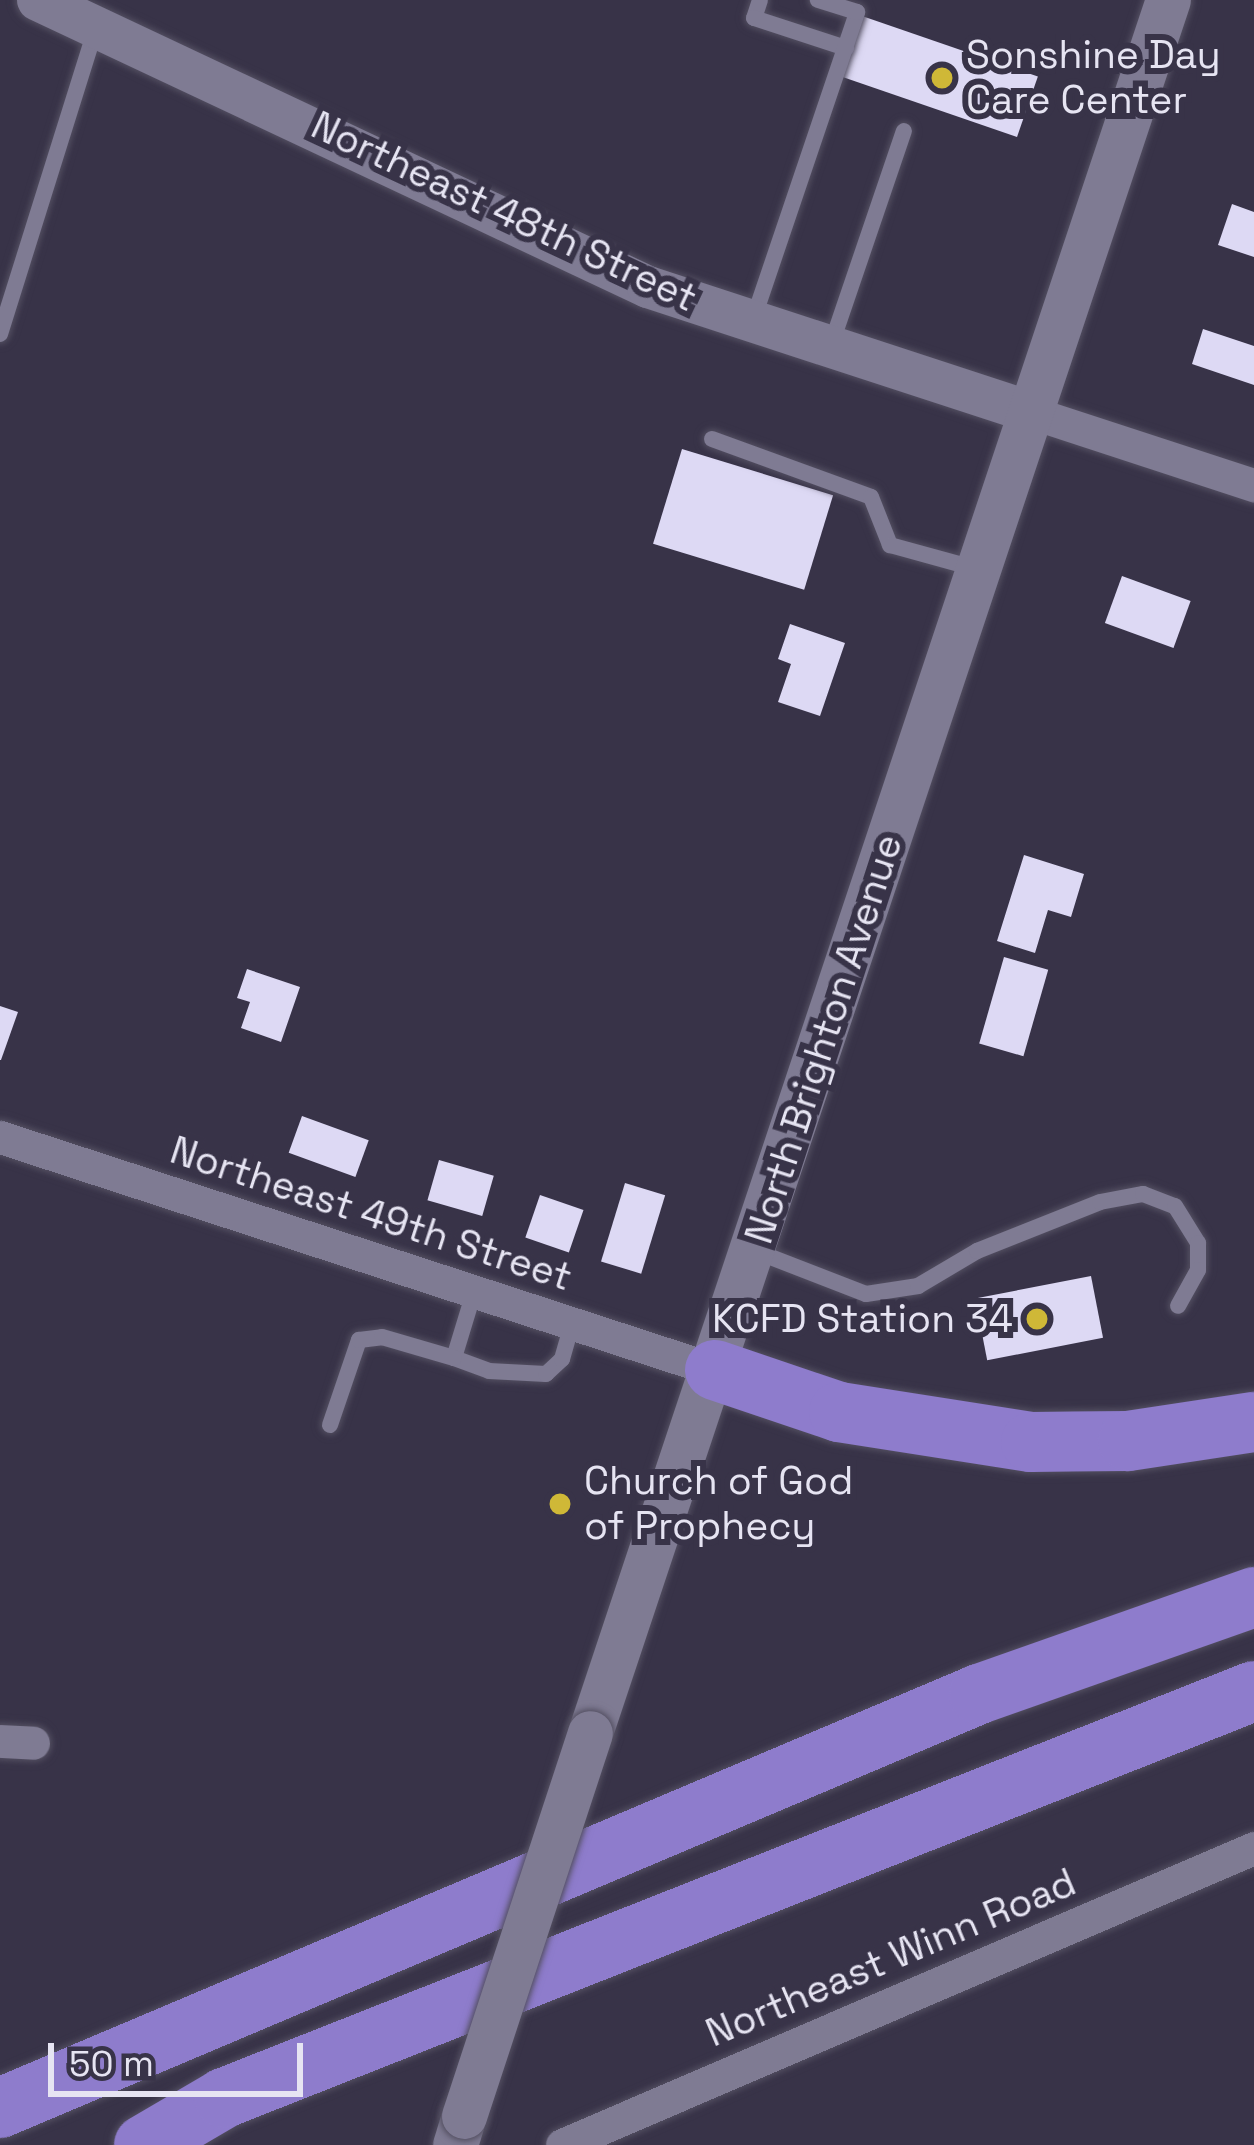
<!DOCTYPE html>
<html>
<head>
<meta charset="utf-8">
<style>
  body { margin:0 }
  #map { position:relative; width:1254px; height:2145px; overflow:hidden; background:#383348; font-family:"Space Grotesk",sans-serif }
  div>[style] { position:absolute }
  [style*='--x'] { left:calc(var(--x)*1px); top:calc(var(--y)*1px); width:calc(var(--w)*1px); rotate:calc(var(--a)*1deg) }
  .building>* { inset:0; background:#ddd9f4; transform-origin:0 0 }
  .roads { filter:drop-shadow(0 0 3px #534f61) drop-shadow(0 0 3px #534f61) }
  .service>* { height:16px; margin:-8px; padding:0 8px; transform-origin:8px; border-radius:8px; background:#7f7b93 }
  .minor>* { height:33px; margin:-16.5px; padding:0 16.5px; transform-origin:16.5px; border-radius:16.5px; background:#7f7b93 }
  .tertiary>* { height:42px; margin:-21px; padding:0 21px; transform-origin:21px; border-radius:21px; background:#7f7b93 }
  .secondary>* { height:45px; margin:-22.5px; padding:0 22.5px; transform-origin:22.5px; border-radius:22.5px; background:#7f7b93 }
  .motorway>* { height:60px; margin:-30px; padding:0 30px; transform-origin:30px; border-radius:30px; background:#8e7ccc }
  .bridges { filter:drop-shadow(0 0 3px #534f61) drop-shadow(0 0 3px #534f61) }
  .secondary-bridge>* { height:45px; margin:-22.5px; padding:0 22.5px; transform-origin:22.5px; border-radius:22.5px; background:#7f7b93 }
  .dots>* { width:33px; height:33px; translate:-50% -50%; box-sizing:border-box; border:6px solid #383348; border-radius:50% }
  span { translate:-50% -50%; white-space:nowrap; text-align:center; line-height:1.15; -webkit-text-stroke:12px #383348; paint-order:stroke }
  .poi-label { font-size:39px; color:#e6e4f2 }
  .left { translate:0 -50%; text-align:left }
  .right { translate:-100% -50%; text-align:right }
  .street-label { font-size:39px; color:#e6e4f2 }
  .scale { position:absolute; left:48px; top:2043px; width:255px; height:54px; box-sizing:border-box; border:6px solid #e6e4f2; border-top:0; padding-left:15px; font-size:36px; line-height:42px; white-space:nowrap; color:#e6e4f2; -webkit-text-stroke:9px #383348; paint-order:stroke }
</style>
</head>
<body>
<div id="map">
  <div class="building">
    <div style="left:862px;top:16px;width:186px;height:64px;rotate:19deg"></div>
    <div style="clip-path:polygon(1232px 204px,1254px 212px,1254px 257px,1218px 245px)"></div>
    <div style="clip-path:polygon(1203px 329px,1254px 346px,1254px 385px,1192px 364px)"></div>
    <div style="left:682px;top:449px;width:158px;height:99px;rotate:17deg"></div>
    <div style="left:1122px;top:576px;width:73px;height:50px;rotate:20deg"></div>
    <div style="clip-path:polygon(790px 624px,845px 643px,820px 716px,778px 702px,791px 664px,778px 659px)"></div>
    <div style="clip-path:polygon(1024px 855px,1084px 874px,1071px 917px,1048px 910px,1035px 953px,997px 941px)"></div>
    <div style="left:1004px;top:957px;width:46px;height:90px;rotate:16deg"></div>
    <div style="clip-path:polygon(247px 969px,300px 987px,281px 1042px,241px 1028px,250px 1002px,237px 998px)"></div>
    <div style="clip-path:polygon(0 1006px,18px 1012px,1px 1060px,0 1060px)"></div>
    <div style="left:302px;top:1116px;width:71px;height:39px;rotate:20deg"></div>
    <div style="left:439px;top:1160px;width:57px;height:42px;rotate:16deg"></div>
    <div style="left:625px;top:1183px;width:42px;height:82px;rotate:17deg"></div>
    <div style="left:540px;top:1195px;width:46px;height:45px;rotate:19deg"></div>
    <div style="left:1091px;top:1276px;width:63px;height:118px;rotate:79deg"></div>
  </div>
  <div class="roads">
    <div class="service">
      <div style="--x:760;--y:0;--w:19;--a:108"></div>
      <div style="--x:754;--y:18;--w:97;--a:18.1"></div>
      <div style="--x:753;--y:320;--w:325;--a:-71.3"></div>
      <div style="--x:857;--y:12;--w:41;--a:-162.9"></div>
      <div style="--x:0;--y:334;--w:318;--a:-72.6"></div>
      <div style="--x:831;--y:345;--w:226;--a:-71.2"></div>
      <div style="--x:712;--y:439;--w:169;--a:20"></div>
      <div style="--x:871;--y:497;--w:52;--a:68.4"></div>
      <div style="--x:890;--y:545;--w:90;--a:15.4"></div>
      <div style="--x:755;--y:1251;--w:119;--a:21.2"></div>
      <div style="--x:866;--y:1294;--w:53;--a:-8.7"></div>
      <div style="--x:918;--y:1286;--w:69;--a:-30.7"></div>
      <div style="--x:977;--y:1251;--w:132;--a:-21.7"></div>
      <div style="--x:1100;--y:1202;--w:44;--a:-10.5"></div>
      <div style="--x:1143;--y:1194;--w:34;--a:21"></div>
      <div style="--x:1175;--y:1206;--w:44;--a:58.1"></div>
      <div style="--x:1198;--y:1243;--w:27;--a:90"></div>
      <div style="--x:1198;--y:1270;--w:41;--a:119.1"></div>
      <div style="--x:474;--y:1292;--w:69;--a:106.9"></div>
      <div style="--x:454;--y:1358;--w:37;--a:20"></div>
      <div style="--x:489;--y:1371;--w:57;--a:3"></div>
      <div style="--x:546;--y:1374;--w:22;--a:-43"></div>
      <div style="--x:562;--y:1359;--w:36;--a:-74"></div>
      <div style="--x:330;--y:1425;--w:90;--a:-71.2"></div>
      <div style="--x:359;--y:1340;--w:23;--a:-7"></div>
      <div style="--x:382;--y:1337;--w:75;--a:16.3"></div>
    </div>
    <div class="minor">
      <div style="--x:1030;--y:412;--w:236;--a:18.1"></div>
      <div style="--x:0;--y:1137;--w:752;--a:18.05"></div>
      <div style="--x:0;--y:1741;--w:33;--a:3"></div>
      <div style="--x:562;--y:2145;--w:753;--a:-23.23"></div>
    </div>
    <div class="tertiary">
      <div style="--x:38;--y:0;--w:674;--a:25.2"></div>
      <div style="--x:648;--y:287;--w:402;--a:18.1"></div>
    </div>
    <div class="secondary">
      <div style="--x:590;--y:1733;--w:1827;--a:-71.56"></div>
      <div style="--x:455;--y:2145;--w:30;--a:-73"></div>
    </div>
    <div class="motorway">
      <div style="--x:715;--y:1370;--w:131;--a:18.7"></div>
      <div style="--x:839;--y:1412;--w:194;--a:8.9"></div>
      <div style="--x:1031;--y:1442;--w:97;--a:-0.6"></div>
      <div style="--x:1128;--y:1441;--w:127;--a:-8.6"></div>
      <div style="--x:0;--y:2108;--w:1063;--a:-22.92"></div>
      <div style="--x:979;--y:1694;--w:292;--a:-19.4"></div>
      <div style="--x:144;--y:2145;--w:93;--a:-30.4"></div>
      <div style="--x:224;--y:2098;--w:1107;--a:-21.56"></div>
    </div>
  </div>
  <div class="bridges">
    <div class="secondary-bridge">
      <div style="--x:464;--y:2116;--w:403;--a:-71.8"></div>
    </div>
  </div>
  <div class="dots">
    <div style="left:942px;top:78px;background:#cfb837"></div>
    <div style="left:1037px;top:1319px;background:#cfb837"></div>
    <div style="left:560px;top:1504px;background:#cfb837"></div>
  </div>
  <div class="poi-label">
    <span class="left" style="left:966px;top:78px">Sonshine Day<br>Care Center</span>
    <span class="right" style="left:1013px;top:1319px">KCFD Station 34</span>
    <span class="left" style="left:584px;top:1504px">Church of God<br>of Prophecy</span>
  </div>
  <div class="street-label">
    <span style="left:504px;top:212px;rotate:25deg">Northeast 48th Street</span>
    <span style="left:824px;top:1039px;rotate:-72deg">North Brighton Avenue</span>
    <span style="left:371px;top:1214px;rotate:18deg">Northeast 49th Street</span>
    <span style="left:891px;top:1958px;rotate:-23deg">Northeast Winn Road</span>
  </div>
  <div class="scale">50 m</div>
</div>
</body>
</html>
